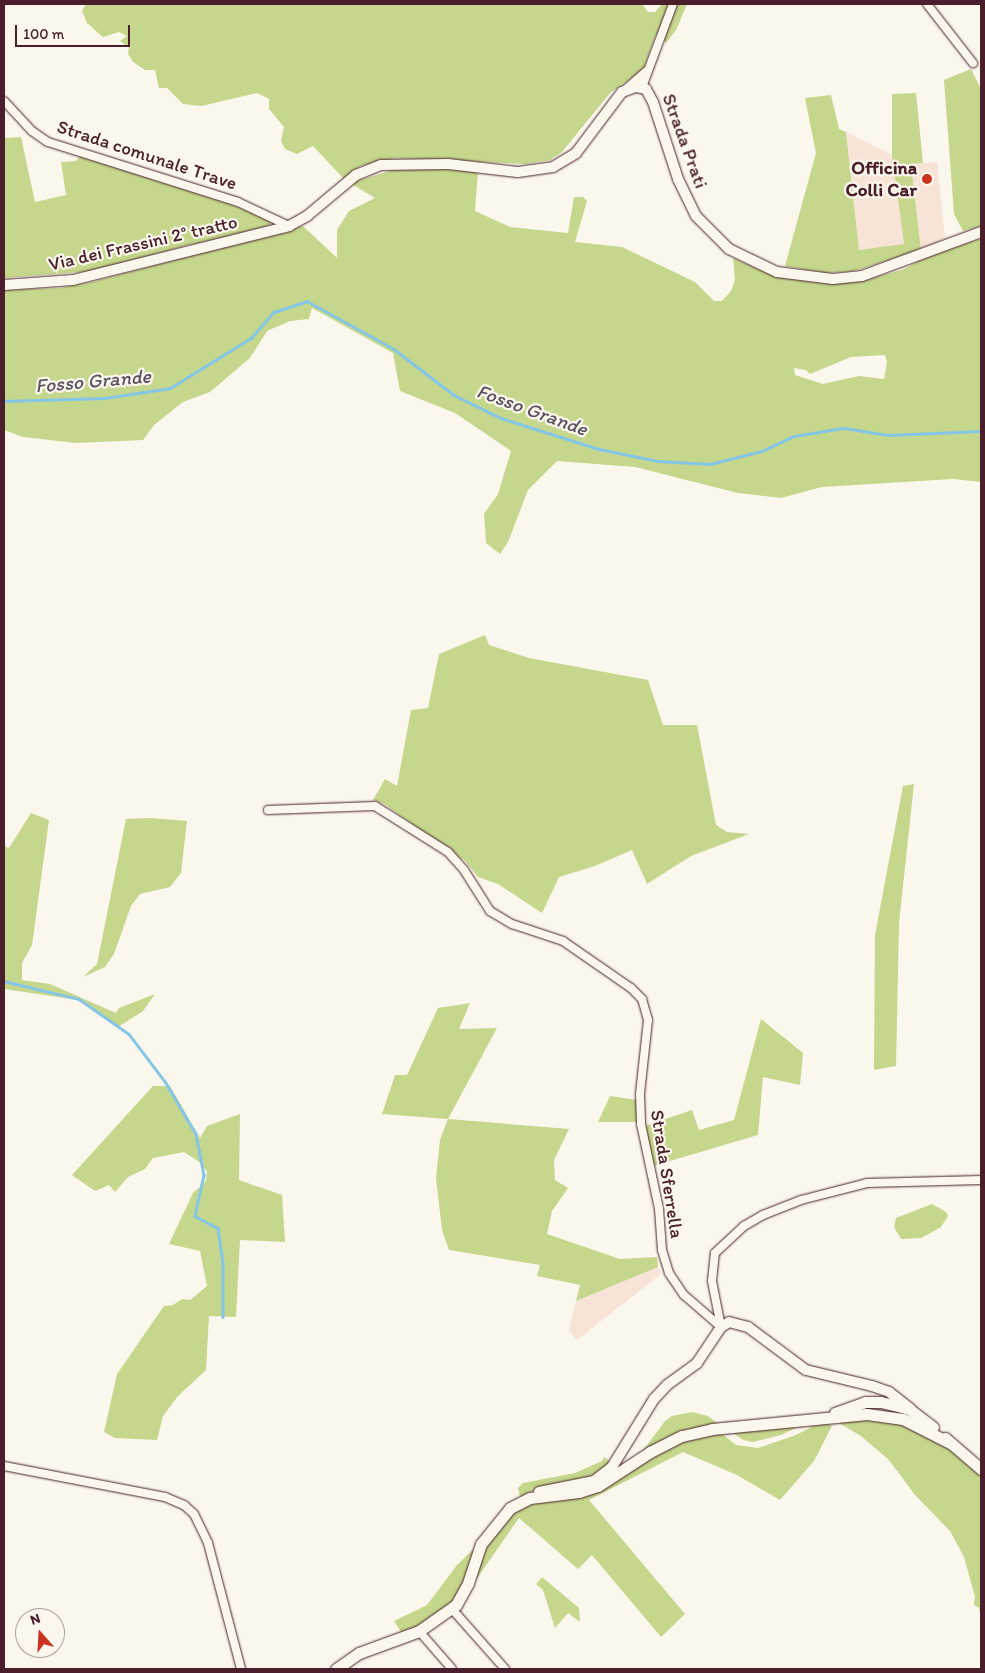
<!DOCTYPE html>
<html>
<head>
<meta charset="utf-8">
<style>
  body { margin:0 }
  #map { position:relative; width:985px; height:1673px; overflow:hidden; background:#fbf7ec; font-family:Itim,sans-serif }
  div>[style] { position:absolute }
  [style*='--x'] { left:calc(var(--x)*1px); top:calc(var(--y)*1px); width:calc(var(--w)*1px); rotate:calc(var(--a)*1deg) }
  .built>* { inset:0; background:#f7e4d7 }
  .green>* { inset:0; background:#c5d78c }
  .stream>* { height:2.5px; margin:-1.25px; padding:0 1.25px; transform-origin:1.25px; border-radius:1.25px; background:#85c6e6 }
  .roads { filter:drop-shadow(0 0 1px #4a1f2b) drop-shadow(0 0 1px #4a1f2b) }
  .minor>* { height:8px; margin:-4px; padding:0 4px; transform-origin:4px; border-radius:4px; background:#fbf7ec }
  .tertiary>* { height:10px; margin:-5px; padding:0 5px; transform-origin:5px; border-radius:5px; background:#fbf7ec }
  .secondary>* { height:11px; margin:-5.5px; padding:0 5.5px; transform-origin:5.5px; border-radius:5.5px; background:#fbf7ec }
  .dots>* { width:14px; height:14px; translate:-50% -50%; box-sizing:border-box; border:2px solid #fbf7ec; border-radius:50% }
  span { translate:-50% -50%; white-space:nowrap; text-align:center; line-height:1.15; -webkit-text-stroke:4.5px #fbf7ec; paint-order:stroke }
  .street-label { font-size:19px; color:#4a1f2b }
  .poi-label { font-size:19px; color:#4a1f2b; font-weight:700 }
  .right { translate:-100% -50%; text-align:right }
  .water-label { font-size:20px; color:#5c5163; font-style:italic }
  .frame { position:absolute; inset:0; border:5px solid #4a1f2b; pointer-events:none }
  .north { position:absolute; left:15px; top:1608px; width:50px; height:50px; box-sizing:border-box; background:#fbf7ec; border:1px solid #b4a19f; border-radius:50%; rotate:341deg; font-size:14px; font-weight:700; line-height:20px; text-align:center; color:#4a1f2b }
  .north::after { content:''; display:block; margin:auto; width:18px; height:22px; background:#c8321e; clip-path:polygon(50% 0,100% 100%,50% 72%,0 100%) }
  .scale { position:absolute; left:15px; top:25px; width:115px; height:22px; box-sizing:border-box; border:2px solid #4a1f2b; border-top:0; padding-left:6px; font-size:15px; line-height:18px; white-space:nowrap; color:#4a1f2b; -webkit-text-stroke:4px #fbf7ec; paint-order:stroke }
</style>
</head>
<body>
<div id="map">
  <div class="built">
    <div style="clip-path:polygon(846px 132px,894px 156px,904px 245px,859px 250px)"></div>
    <div style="clip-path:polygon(937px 162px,945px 238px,921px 250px,911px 164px)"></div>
    <div style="clip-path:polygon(658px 1267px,661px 1274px,577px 1340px,569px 1331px,576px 1301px)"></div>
  </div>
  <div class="green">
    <div style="clip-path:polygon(86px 4px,642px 4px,648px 12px,655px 12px,662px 4px,687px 4px,676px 30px,666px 43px,656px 34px,643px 70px,610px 93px,562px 152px,550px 160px,526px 164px,396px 158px,360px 166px,344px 179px,313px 146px,297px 154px,285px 149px,281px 141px,284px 127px,269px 109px,269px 99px,257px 93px,201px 106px,183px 104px,167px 88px,159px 88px,155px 70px,145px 70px,133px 62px,128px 54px,129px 48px,120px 41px,127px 36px,119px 32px,103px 37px,87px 23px,82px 11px)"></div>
    <div style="clip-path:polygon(971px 69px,981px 89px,981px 226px,963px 231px,954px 214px,944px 80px)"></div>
    <div style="clip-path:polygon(916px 93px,923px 163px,911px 164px,921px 250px,854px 271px,826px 273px,785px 266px,816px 153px,805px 98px,831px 95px,839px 129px,846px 132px,859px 250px,904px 244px,892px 155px,892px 94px)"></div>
    <div style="clip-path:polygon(21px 137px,35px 202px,66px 195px,61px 162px,76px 161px,81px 155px,201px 193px,270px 219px,271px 224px,261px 230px,184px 246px,95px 271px,4px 278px,4px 138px)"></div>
    <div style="clip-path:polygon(evenodd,456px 168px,478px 171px,475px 211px,510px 227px,568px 233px,574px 197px,583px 197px,587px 201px,575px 242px,622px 247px,695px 282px,714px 301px,722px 301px,731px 291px,735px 280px,733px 258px,760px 270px,796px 278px,823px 283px,857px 282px,902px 270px,937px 252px,981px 239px,981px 482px,953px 479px,822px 487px,781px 498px,738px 493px,635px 467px,557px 461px,528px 490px,508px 542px,500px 554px,486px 543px,484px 514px,498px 494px,511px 451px,455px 413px,400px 391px,393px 353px,312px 308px,309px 319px,290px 321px,267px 331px,250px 358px,210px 392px,183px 402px,154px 425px,143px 440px,76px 443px,23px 437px,4px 430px,4px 290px,60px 288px,92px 282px,303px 226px,337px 258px,337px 230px,349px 211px,375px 198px,350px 183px,396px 169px,456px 168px,885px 355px,887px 362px,884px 379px,859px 376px,823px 384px,795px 375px,794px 368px,806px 370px,810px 374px,851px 357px,885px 355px)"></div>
    <div style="clip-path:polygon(485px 635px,489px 645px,529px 658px,648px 680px,663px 725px,697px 725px,716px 825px,727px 832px,749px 834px,691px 856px,647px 884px,632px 850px,595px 866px,559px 877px,542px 913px,498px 884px,478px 877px,465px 861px,384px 804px,373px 800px,385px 779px,397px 786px,411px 710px,428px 708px,439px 654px)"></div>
    <div style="clip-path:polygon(914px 784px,899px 923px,896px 1066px,874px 1070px,875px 935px,903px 786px)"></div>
    <div style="clip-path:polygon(31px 813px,49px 820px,32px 945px,22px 963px,22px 980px,50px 984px,116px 1013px,119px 1008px,155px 994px,143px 1011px,118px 1027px,78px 1000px,4px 989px,4px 846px,9px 848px)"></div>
    <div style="clip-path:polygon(151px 818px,187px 821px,181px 873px,170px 887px,140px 894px,131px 906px,114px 954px,105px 967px,83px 977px,97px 964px,126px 819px)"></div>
    <div style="clip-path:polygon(470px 1003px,459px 1029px,497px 1028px,448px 1119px,382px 1114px,395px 1075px,407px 1075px,438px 1008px)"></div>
    <div style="clip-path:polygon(761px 1019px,803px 1053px,800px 1085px,763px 1077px,758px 1135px,653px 1166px,645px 1126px,692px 1110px,699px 1130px,734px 1120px)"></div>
    <div style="clip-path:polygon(153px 1086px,170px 1086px,200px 1138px,207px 1126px,240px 1114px,239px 1180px,282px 1195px,285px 1242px,240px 1240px,236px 1317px,209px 1316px,206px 1370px,178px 1396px,163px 1416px,157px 1440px,115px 1438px,104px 1432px,117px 1374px,164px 1306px,173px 1305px,182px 1299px,190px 1300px,207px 1286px,200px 1251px,169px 1244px,193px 1193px,206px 1181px,207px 1171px,198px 1161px,184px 1152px,153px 1158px,145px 1169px,128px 1177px,115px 1192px,109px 1185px,95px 1191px,72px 1175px)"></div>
    <div style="clip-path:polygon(610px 1096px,637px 1100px,638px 1122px,598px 1122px)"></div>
    <div style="clip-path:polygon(448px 1119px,569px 1129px,554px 1160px,555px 1180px,568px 1188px,552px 1211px,547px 1234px,620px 1259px,657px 1257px,658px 1267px,576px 1301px,580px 1285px,537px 1276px,540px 1265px,449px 1250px,442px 1230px,436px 1178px,440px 1140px)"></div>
    <div style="clip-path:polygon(932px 1204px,946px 1212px,948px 1216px,941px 1227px,921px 1238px,901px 1239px,894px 1227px,896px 1218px)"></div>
    <div style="clip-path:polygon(692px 1412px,708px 1416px,718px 1424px,642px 1452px,665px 1421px,672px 1416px)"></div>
    <div style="clip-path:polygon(864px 1419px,904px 1425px,948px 1448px,981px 1474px,981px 1617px,979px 1608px,974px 1605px,975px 1597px,964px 1557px,950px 1531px,915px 1495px,889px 1460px,861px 1436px,834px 1420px)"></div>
    <div style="clip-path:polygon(823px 1421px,832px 1426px,814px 1461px,780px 1500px,737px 1475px,683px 1452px,589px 1500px,685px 1614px,661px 1637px,592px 1555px,578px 1569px,519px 1518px,452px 1614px,401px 1632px,394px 1621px,427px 1605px,457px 1565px,514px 1510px,698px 1436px,721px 1433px,736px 1445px,758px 1448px,796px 1435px)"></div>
    <div style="clip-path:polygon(802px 1425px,781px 1435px,753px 1442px,743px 1440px,732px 1432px)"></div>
    <div style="clip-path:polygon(604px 1457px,612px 1463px,585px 1479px,539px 1488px,520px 1497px,518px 1488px,523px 1483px,575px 1473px,602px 1461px)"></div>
    <div style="clip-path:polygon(542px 1577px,579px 1608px,580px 1622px,568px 1613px,555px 1628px,543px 1590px,536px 1584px)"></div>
  </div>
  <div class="stream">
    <div style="--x:4;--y:401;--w:101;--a:-1.7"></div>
    <div style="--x:105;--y:398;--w:66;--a:-8.7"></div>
    <div style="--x:170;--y:388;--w:95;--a:-31.7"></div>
    <div style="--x:251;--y:338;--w:35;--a:-49"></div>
    <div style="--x:274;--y:312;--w:35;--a:-18"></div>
    <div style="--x:307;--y:301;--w:99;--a:28.9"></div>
    <div style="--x:394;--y:349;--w:76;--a:37.5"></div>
    <div style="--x:454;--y:395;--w:52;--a:26.1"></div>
    <div style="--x:501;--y:418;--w:103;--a:17.6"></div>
    <div style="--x:599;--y:449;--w:60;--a:11.5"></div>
    <div style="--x:658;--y:461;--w:52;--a:3.3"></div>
    <div style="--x:710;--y:464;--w:54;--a:-14"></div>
    <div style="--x:762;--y:451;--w:35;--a:-25"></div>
    <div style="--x:794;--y:436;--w:51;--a:-9.1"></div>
    <div style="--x:844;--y:428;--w:45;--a:9"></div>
    <div style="--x:888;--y:435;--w:93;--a:-2.5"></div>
    <div style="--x:4;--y:981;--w:77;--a:13.5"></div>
    <div style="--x:79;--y:999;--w:61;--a:35"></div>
    <div style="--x:129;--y:1034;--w:61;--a:52.9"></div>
    <div style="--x:166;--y:1083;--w:59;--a:59.5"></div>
    <div style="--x:196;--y:1134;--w:42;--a:79"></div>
    <div style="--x:204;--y:1175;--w:42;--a:102.4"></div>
    <div style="--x:195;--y:1216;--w:26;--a:28"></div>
    <div style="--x:218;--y:1228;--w:35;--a:82"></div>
    <div style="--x:223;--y:1263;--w:54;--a:90"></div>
  </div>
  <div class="roads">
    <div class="minor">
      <div style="--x:927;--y:4;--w:75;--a:52.1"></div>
      <div style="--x:642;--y:87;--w:89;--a:-69.5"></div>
      <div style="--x:626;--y:89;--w:28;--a:-41"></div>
      <div style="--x:4;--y:101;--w:41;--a:47"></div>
      <div style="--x:32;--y:131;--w:19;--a:35"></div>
      <div style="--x:48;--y:142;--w:199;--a:17.5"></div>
      <div style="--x:238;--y:202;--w:56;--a:25.2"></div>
      <div style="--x:268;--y:810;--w:107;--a:-2.1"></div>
      <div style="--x:375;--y:806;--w:86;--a:32.2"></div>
      <div style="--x:448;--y:852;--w:24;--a:48"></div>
      <div style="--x:464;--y:870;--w:49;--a:57.6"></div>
      <div style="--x:490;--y:911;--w:26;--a:31"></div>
      <div style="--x:512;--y:924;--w:54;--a:18.4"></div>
      <div style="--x:563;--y:941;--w:83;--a:34.7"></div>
      <div style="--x:631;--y:988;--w:16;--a:45"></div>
      <div style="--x:642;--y:999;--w:22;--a:74"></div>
      <div style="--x:648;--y:1020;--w:74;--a:96.2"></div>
      <div style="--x:640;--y:1094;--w:30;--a:88"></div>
      <div style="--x:641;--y:1124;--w:87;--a:78"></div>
      <div style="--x:659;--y:1209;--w:41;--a:85.8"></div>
      <div style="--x:662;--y:1250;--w:24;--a:73"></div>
      <div style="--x:669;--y:1273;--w:27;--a:56"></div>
      <div style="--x:684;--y:1295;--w:49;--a:40.9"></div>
      <div style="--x:721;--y:1327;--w:47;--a:-101.1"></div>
      <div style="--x:712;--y:1281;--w:28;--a:-84"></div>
      <div style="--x:715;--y:1253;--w:40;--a:-43"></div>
      <div style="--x:744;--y:1226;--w:22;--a:-30"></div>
      <div style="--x:763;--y:1215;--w:41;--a:-21.5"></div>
      <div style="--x:801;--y:1200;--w:68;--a:-14.4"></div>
      <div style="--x:867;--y:1183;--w:114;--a:-1.5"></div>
      <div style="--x:4;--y:1466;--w:164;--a:10.9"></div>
      <div style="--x:165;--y:1497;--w:21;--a:23"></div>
      <div style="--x:184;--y:1505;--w:13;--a:42"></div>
      <div style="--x:194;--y:1514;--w:32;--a:64"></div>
      <div style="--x:208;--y:1543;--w:130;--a:75.3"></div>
      <div style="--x:452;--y:1609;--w:80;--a:48.5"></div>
      <div style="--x:419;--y:1631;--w:50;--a:49"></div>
    </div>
    <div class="tertiary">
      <div style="--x:4;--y:285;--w:69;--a:-4.1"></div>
      <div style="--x:73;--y:280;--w:223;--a:-14"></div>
      <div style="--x:289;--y:226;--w:21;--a:-29"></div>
      <div style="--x:307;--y:216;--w:64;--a:-39.9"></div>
      <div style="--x:356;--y:175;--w:27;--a:-22"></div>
      <div style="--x:381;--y:165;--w:67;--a:-0.9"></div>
      <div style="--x:448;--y:164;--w:70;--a:6.5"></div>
      <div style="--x:518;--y:172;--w:35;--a:-8"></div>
      <div style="--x:553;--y:167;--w:27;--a:-31"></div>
      <div style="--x:576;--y:153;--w:76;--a:-53"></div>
      <div style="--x:622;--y:92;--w:15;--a:-20"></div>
      <div style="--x:636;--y:87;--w:10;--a:11"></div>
      <div style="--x:646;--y:89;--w:15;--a:62"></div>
      <div style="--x:653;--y:102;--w:81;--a:72"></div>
      <div style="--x:678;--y:179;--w:41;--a:64.1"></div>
      <div style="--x:696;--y:216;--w:47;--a:45"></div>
      <div style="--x:729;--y:249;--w:53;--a:25.6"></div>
      <div style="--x:777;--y:272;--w:56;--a:7.1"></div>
      <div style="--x:833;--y:279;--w:29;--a:-6"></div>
      <div style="--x:862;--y:276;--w:127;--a:-20.3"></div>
      <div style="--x:539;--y:1492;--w:56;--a:-11.3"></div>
      <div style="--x:594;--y:1481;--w:23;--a:-38"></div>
      <div style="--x:612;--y:1467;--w:80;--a:-58.3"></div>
      <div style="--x:654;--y:1399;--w:19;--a:-47"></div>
      <div style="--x:667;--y:1385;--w:37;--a:-36"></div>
      <div style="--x:697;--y:1363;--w:43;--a:-56.3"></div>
      <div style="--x:721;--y:1327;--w:9;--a:-32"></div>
      <div style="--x:729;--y:1322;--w:20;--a:15"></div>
      <div style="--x:748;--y:1327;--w:72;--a:36.6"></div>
      <div style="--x:806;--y:1370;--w:68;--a:13.6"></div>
      <div style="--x:872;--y:1386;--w:18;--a:19"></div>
      <div style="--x:889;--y:1392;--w:28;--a:38"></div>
    </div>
    <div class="secondary">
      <div style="--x:835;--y:1413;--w:32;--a:-20"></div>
      <div style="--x:865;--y:1402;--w:16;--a:0"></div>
      <div style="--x:881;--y:1402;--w:29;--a:14"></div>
      <div style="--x:909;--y:1409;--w:30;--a:37"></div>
      <div style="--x:945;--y:1438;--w:48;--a:40.7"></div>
      <div style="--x:336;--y:1669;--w:28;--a:-35"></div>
      <div style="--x:359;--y:1653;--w:64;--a:-20.1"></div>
      <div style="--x:419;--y:1631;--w:45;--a:-35.1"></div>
      <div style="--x:456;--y:1605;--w:25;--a:-61"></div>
      <div style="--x:468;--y:1583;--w:41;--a:-71.6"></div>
      <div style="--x:481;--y:1544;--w:46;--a:-51.1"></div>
      <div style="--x:510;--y:1508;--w:22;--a:-27"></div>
      <div style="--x:530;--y:1498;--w:49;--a:-7"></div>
      <div style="--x:579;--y:1492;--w:20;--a:-18"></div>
      <div style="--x:598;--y:1486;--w:62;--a:-33.2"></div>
      <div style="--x:650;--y:1452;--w:36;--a:-27"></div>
      <div style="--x:682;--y:1436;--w:31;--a:-13"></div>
      <div style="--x:712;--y:1429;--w:156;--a:-5.5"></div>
      <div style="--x:867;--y:1414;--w:36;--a:8"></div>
      <div style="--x:903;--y:1419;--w:53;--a:27.1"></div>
    </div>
  </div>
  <div class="dots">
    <div style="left:927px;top:179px;background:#c8321e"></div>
  </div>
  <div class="street-label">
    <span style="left:685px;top:141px;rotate:70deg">Strada Prati</span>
    <span style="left:147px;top:155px;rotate:18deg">Strada comunale Trave</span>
    <span style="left:143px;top:243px;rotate:-13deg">Via dei Frassini 2° tratto</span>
    <span style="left:667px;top:1174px;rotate:81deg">Strada Sferrella</span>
  </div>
  <div class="poi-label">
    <span class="right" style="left:917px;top:179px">Officina<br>Colli Car</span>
  </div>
  <div class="water-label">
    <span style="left:93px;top:381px;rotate:-5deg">Fosso Grande</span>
    <span style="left:532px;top:410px;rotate:20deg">Fosso Grande</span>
  </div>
  <div class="frame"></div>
  <div class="north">N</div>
  <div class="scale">100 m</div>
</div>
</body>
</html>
